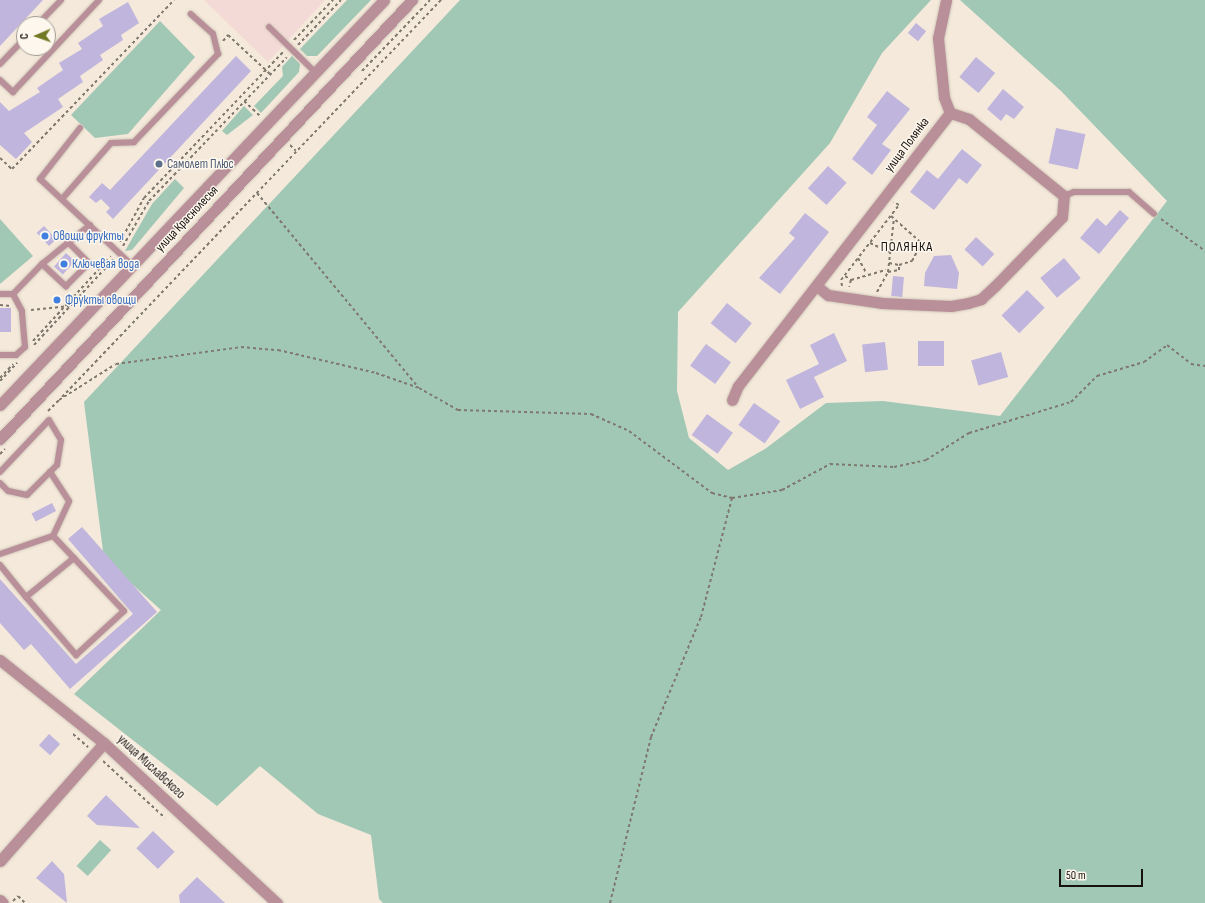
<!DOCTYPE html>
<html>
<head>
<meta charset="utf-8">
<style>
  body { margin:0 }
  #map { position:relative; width:1205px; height:903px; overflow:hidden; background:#f4e9da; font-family:"Sofia Sans Condensed",sans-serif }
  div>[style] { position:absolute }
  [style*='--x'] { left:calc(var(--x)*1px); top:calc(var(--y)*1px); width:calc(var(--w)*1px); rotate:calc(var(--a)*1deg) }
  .commercial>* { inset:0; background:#f4dad6 }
  .green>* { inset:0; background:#a1c7b5; transform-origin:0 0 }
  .building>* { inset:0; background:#c0b5dc; transform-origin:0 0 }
  .path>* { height:2px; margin-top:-1px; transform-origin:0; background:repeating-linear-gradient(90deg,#7f786e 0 3px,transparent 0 6px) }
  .roads { filter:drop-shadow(0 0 1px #d0c7b9) drop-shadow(0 0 1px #d0c7b9) }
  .service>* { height:6px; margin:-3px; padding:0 3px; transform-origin:3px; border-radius:3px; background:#b98f99 }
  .minor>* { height:11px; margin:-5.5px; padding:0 5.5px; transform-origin:5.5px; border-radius:5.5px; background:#b98f99 }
  .tertiary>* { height:11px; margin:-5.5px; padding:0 5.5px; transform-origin:5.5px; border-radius:5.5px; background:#b98f99 }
  .dots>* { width:11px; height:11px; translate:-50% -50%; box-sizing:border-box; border:2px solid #fef7ee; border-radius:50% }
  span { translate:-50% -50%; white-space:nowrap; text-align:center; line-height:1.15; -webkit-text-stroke:3px #fef7ee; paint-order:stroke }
  .street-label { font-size:13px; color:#16120d }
  .service-label { font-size:13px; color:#4e5e75 }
  .left { translate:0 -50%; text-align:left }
  .shop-label { font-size:13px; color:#366cbe }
  .neighbourhood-label { font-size:14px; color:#16120d; letter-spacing:1px }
  .north { position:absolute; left:16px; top:16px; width:40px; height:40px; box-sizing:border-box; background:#fef7ee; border:1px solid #a19b94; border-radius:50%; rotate:268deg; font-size:11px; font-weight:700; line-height:16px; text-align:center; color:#16120d }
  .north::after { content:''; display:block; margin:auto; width:14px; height:18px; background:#707923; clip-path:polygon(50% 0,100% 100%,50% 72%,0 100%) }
  .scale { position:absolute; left:1059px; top:869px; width:84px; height:18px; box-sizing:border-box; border:2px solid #16120d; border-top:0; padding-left:5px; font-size:12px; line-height:14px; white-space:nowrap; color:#16120d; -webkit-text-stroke:3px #fef7ee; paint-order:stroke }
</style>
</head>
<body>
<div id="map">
  <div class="commercial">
    <div style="clip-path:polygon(204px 0,325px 0,268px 62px)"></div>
  </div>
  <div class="green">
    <div style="clip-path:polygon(347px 0,371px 0,317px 56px,307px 56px,300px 49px)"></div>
    <div style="clip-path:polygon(460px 0,931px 0,882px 53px,830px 143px,678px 312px,677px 391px,689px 438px,728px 470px,765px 449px,826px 403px,883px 401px,1000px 416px,1167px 201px,1061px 91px,960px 0,1205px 0,1205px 903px,383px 903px,379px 899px,371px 835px,318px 814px,260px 766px,217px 806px,74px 694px,161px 610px,104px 559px,84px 402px)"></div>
    <div style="clip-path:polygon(160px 21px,195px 57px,128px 134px,95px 138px,71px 115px)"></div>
    <div style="clip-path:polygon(292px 56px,300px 64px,299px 72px,261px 113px,254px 106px,283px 76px,282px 67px)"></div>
    <div style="clip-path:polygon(244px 106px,253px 115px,227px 135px,222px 131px)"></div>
    <div style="clip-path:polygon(175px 179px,184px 188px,132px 250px,125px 251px,152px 204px)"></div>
    <div style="clip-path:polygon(0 219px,33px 256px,0 284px)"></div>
    <div style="left:100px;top:840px;width:15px;height:35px;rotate:42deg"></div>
  </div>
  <div class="building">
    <div style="clip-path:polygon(0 0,43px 0,0 46px)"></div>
    <div style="clip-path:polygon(128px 2px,139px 23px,121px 35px,123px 40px,100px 55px,103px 60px,80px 76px,83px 82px,58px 99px,63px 107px,24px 133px,32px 142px,16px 159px,0 145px,0 102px,9px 111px,40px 92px,37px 88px,63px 70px,59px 63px,82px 49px,78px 43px,103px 26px,99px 19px)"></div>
    <div style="left:916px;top:23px;width:13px;height:13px;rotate:39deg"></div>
    <div style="clip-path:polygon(236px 56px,251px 71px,113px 219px,106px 212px,110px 208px,101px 199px,96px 203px,89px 197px,102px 183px,110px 190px)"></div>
    <div style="left:976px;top:57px;width:25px;height:26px;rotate:40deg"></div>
    <div style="clip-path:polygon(1003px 89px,1024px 107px,1014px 119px,1006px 114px,1001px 121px,987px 109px)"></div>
    <div style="clip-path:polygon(887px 91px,910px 109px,882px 144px,891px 150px,872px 175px,852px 159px,877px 125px,867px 117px)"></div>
    <div style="left:1056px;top:128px;width:30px;height:36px;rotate:12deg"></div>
    <div style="clip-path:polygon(962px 149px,982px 165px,967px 184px,959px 178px,934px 210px,910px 192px,927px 170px,938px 179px)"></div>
    <div style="left:828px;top:166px;width:25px;height:30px;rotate:42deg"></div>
    <div style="clip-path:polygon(1120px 210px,1129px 218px,1099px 254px,1080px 238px,1097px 218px,1106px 226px)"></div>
    <div style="clip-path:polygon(805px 213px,829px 232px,780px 294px,759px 278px,795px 238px,789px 233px)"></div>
    <div style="left:44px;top:226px;width:18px;height:10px;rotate:47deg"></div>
    <div style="left:976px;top:237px;width:25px;height:17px;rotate:43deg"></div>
    <div style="left:66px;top:253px;width:12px;height:18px;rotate:42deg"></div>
    <div style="clip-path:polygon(951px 255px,959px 273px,957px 289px,924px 286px,925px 273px,934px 256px)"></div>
    <div style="left:1064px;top:258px;width:26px;height:31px;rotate:50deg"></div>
    <div style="left:893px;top:276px;width:11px;height:20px;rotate:5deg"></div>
    <div style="left:1027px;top:290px;width:25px;height:36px;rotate:45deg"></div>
    <div style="left:727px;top:303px;width:32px;height:26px;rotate:39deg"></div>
    <div style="left:11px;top:308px;width:24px;height:11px;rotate:90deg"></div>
    <div style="clip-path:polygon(834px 333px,847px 361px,814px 377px,824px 397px,800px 409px,786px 380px,819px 364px,810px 345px)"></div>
    <div style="left:918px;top:341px;width:26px;height:25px"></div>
    <div style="left:885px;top:342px;width:28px;height:23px;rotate:84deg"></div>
    <div style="left:706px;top:344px;width:31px;height:27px;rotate:36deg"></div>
    <div style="left:1001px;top:352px;width:26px;height:31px;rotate:74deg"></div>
    <div style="left:754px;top:403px;width:32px;height:27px;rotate:35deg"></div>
    <div style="left:707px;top:414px;width:32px;height:26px;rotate:36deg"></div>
    <div style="left:52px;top:503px;width:9px;height:23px;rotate:63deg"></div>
    <div style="clip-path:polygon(82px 527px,157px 612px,70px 689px,31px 644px,24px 650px,0 623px,0 579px,76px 664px,133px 614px,68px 539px)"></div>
    <div style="left:49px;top:734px;width:15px;height:15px;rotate:42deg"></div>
    <div style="clip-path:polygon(106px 795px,140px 828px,97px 825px,87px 816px)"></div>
    <div style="left:153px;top:831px;width:30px;height:24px;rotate:44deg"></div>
    <div style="clip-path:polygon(52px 861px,64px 874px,67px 903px,36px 878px)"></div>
    <div style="clip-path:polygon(197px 877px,225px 903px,180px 903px,179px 895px)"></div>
  </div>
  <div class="path">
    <div style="--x:294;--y:40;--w:56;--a:-45.7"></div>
    <div style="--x:223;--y:41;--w:8;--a:-50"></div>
    <div style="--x:228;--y:35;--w:57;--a:42.9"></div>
    <div style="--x:298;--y:45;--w:62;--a:-46.3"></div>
    <div style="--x:362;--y:71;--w:98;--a:-46.2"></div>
    <div style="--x:244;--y:101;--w:22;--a:43"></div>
    <div style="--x:290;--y:145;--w:8;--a:45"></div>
    <div style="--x:0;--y:158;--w:16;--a:43"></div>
    <div style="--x:12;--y:169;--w:234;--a:-46.2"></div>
    <div style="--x:257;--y:193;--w:252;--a:50.3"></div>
    <div style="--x:891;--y:216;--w:48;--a:41.6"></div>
    <div style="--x:1161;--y:219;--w:54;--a:36"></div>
    <div style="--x:120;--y:242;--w:50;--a:-61.4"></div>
    <div style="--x:144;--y:198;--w:202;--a:-46.4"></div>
    <div style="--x:870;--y:243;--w:21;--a:25"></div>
    <div style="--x:123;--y:246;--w:52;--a:-60"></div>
    <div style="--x:149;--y:201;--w:199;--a:-46.2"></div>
    <div style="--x:858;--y:258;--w:18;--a:61"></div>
    <div style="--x:889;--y:263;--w:10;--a:11"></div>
    <div style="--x:899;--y:265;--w:14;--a:-17"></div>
    <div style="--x:912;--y:261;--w:19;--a:-62"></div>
    <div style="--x:888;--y:272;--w:11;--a:-10"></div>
    <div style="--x:899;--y:270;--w:5;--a:-90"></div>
    <div style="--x:845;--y:276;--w:7;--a:34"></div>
    <div style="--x:851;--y:280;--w:7;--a:106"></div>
    <div style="--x:851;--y:280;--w:36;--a:-16"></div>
    <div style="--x:842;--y:286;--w:6;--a:-99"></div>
    <div style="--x:841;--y:280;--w:95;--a:-52.3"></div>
    <div style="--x:899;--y:205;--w:6;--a:-149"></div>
    <div style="--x:877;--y:292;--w:23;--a:-61"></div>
    <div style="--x:888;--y:272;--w:54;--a:-83.7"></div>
    <div style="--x:0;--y:305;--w:11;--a:5"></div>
    <div style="--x:31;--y:310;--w:39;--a:-6"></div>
    <div style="--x:33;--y:341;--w:115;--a:-47.5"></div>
    <div style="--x:34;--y:345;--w:117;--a:-47.1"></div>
    <div style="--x:0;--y:378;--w:19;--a:-47"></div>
    <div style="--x:0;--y:381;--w:25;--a:-47"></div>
    <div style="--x:62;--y:397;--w:549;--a:-46.33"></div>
    <div style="--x:59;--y:400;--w:67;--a:-32.3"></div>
    <div style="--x:116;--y:364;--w:126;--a:-7.7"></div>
    <div style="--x:241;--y:347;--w:37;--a:5"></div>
    <div style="--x:278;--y:350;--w:101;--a:13.2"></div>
    <div style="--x:376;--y:373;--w:46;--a:19.2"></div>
    <div style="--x:419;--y:388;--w:45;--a:29.4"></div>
    <div style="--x:458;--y:410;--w:133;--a:1.7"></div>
    <div style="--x:591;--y:414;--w:42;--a:24.1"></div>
    <div style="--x:629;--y:431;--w:104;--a:36.8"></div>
    <div style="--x:712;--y:493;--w:21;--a:14"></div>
    <div style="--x:732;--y:498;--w:51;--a:-9.1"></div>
    <div style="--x:782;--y:490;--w:55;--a:-28.4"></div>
    <div style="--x:830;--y:464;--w:64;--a:2.7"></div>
    <div style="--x:894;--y:467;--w:33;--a:-12"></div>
    <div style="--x:926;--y:460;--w:51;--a:-32.1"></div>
    <div style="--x:969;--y:433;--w:107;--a:-16.9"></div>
    <div style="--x:1071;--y:402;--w:37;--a:-45"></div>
    <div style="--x:1097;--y:376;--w:49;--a:-16.6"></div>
    <div style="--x:1144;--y:362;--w:29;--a:-36"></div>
    <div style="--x:1167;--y:345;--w:31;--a:38"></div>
    <div style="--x:1191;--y:364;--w:14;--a:8"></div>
    <div style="--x:48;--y:411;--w:16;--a:-45"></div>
    <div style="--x:0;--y:454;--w:7;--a:-45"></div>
    <div style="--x:73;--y:734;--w:20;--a:41"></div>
    <div style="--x:103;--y:761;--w:84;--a:42.6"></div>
    <div style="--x:13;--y:901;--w:7;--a:-45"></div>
    <div style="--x:18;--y:896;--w:10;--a:45"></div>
    <div style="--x:610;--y:903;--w:171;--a:-76.1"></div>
    <div style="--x:651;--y:737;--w:130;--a:-67.4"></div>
    <div style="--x:701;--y:617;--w:123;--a:-75.4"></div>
  </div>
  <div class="roads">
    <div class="service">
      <div style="--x:38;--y:24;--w:33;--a:-46"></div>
      <div style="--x:269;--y:27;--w:66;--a:44.4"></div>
      <div style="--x:0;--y:64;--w:35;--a:-46"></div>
      <div style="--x:0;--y:80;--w:18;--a:43"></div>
      <div style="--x:13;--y:92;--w:126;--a:-46.9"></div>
      <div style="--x:80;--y:128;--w:65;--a:128.1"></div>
      <div style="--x:40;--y:179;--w:126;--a:43.1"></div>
      <div style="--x:1064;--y:196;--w:11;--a:-22"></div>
      <div style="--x:1074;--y:192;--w:55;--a:0"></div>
      <div style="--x:1129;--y:192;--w:33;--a:41"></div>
      <div style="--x:62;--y:199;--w:74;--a:-48.8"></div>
      <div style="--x:111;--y:143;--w:23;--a:-2"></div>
      <div style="--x:134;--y:142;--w:122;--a:-46.3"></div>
      <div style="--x:218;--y:54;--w:21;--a:-104"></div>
      <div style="--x:213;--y:34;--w:30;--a:-138"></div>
      <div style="--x:42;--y:264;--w:33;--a:43"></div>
      <div style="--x:66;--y:286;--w:33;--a:-45"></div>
      <div style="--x:89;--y:263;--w:30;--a:-135"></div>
      <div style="--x:0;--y:294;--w:13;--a:0"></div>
      <div style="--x:13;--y:294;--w:42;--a:-46"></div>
      <div style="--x:42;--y:264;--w:62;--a:-39.1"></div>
      <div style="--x:0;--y:355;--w:16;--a:0"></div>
      <div style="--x:16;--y:355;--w:12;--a:-42"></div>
      <div style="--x:25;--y:347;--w:36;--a:-95"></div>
      <div style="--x:22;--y:311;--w:19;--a:-118"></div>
      <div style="--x:0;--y:472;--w:71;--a:-46.7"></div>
      <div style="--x:49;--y:420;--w:23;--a:59"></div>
      <div style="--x:61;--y:440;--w:25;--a:99"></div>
      <div style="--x:57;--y:465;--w:42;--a:135"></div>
      <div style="--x:27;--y:495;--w:19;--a:-168"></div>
      <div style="--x:8;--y:491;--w:11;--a:-135"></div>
      <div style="--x:0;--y:554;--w:56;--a:-18.8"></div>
      <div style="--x:53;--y:536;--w:38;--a:-65"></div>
      <div style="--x:69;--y:501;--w:35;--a:-123"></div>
      <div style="--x:0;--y:565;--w:41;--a:50.9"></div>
      <div style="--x:26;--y:597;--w:62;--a:-39.1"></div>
      <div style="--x:26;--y:597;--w:77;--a:49.2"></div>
      <div style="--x:76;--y:655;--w:65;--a:-42.5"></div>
      <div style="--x:124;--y:611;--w:103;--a:-133.4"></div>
    </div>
    <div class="minor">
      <div style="--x:818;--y:287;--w:13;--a:39"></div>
      <div style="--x:828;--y:295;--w:55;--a:8.4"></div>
      <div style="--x:882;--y:303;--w:69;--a:2.5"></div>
      <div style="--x:951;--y:306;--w:17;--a:-10"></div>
      <div style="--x:968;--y:303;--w:14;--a:-17"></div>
      <div style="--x:981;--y:299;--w:19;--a:-43"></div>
      <div style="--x:995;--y:286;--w:96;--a:-45.8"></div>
      <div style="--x:1062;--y:217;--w:21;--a:-85"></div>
      <div style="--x:1064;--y:196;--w:122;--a:-141"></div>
      <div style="--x:969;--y:119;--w:20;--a:-162"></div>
      <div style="--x:732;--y:400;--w:15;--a:-67"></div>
      <div style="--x:738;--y:386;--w:346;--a:-52.2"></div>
      <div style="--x:950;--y:113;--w:17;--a:-111"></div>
      <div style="--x:944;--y:97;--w:59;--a:-95.8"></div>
      <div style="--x:938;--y:38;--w:39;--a:-78"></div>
      <div style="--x:0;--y:660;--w:133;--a:38.6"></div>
      <div style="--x:104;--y:743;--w:236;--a:42.8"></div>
      <div style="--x:0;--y:861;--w:157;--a:-48.6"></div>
      <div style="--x:0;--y:900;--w:4;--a:45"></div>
    </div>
    <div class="tertiary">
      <div style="--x:0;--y:405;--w:558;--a:-46.52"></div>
      <div style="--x:0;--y:439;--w:602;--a:-46.82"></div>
    </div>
  </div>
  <div class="dots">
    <div style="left:159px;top:164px;background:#5c6f8a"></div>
    <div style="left:45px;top:236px;background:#3f7fe0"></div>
    <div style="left:64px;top:264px;background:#3f7fe0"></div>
    <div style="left:57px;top:300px;background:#3f7fe0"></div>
  </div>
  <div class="street-label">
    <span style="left:907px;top:145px;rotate:-53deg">улица Полянка</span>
    <span style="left:187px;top:219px;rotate:-47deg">улица Краснолесья</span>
    <span style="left:151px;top:767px;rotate:43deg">улица Миславского</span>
  </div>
  <div class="service-label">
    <span class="left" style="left:167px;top:164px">Самолет Плюс</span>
  </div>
  <div class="shop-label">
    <span class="left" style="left:53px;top:236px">Овощи фрукты</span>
    <span class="left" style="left:72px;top:264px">Ключевая вода</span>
    <span class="left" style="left:65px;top:300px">Фрукты овощи</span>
  </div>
  <div class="neighbourhood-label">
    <span style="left:907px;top:247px">ПОЛЯНКА</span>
  </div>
  <div class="north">С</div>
  <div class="scale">50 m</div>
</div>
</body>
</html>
